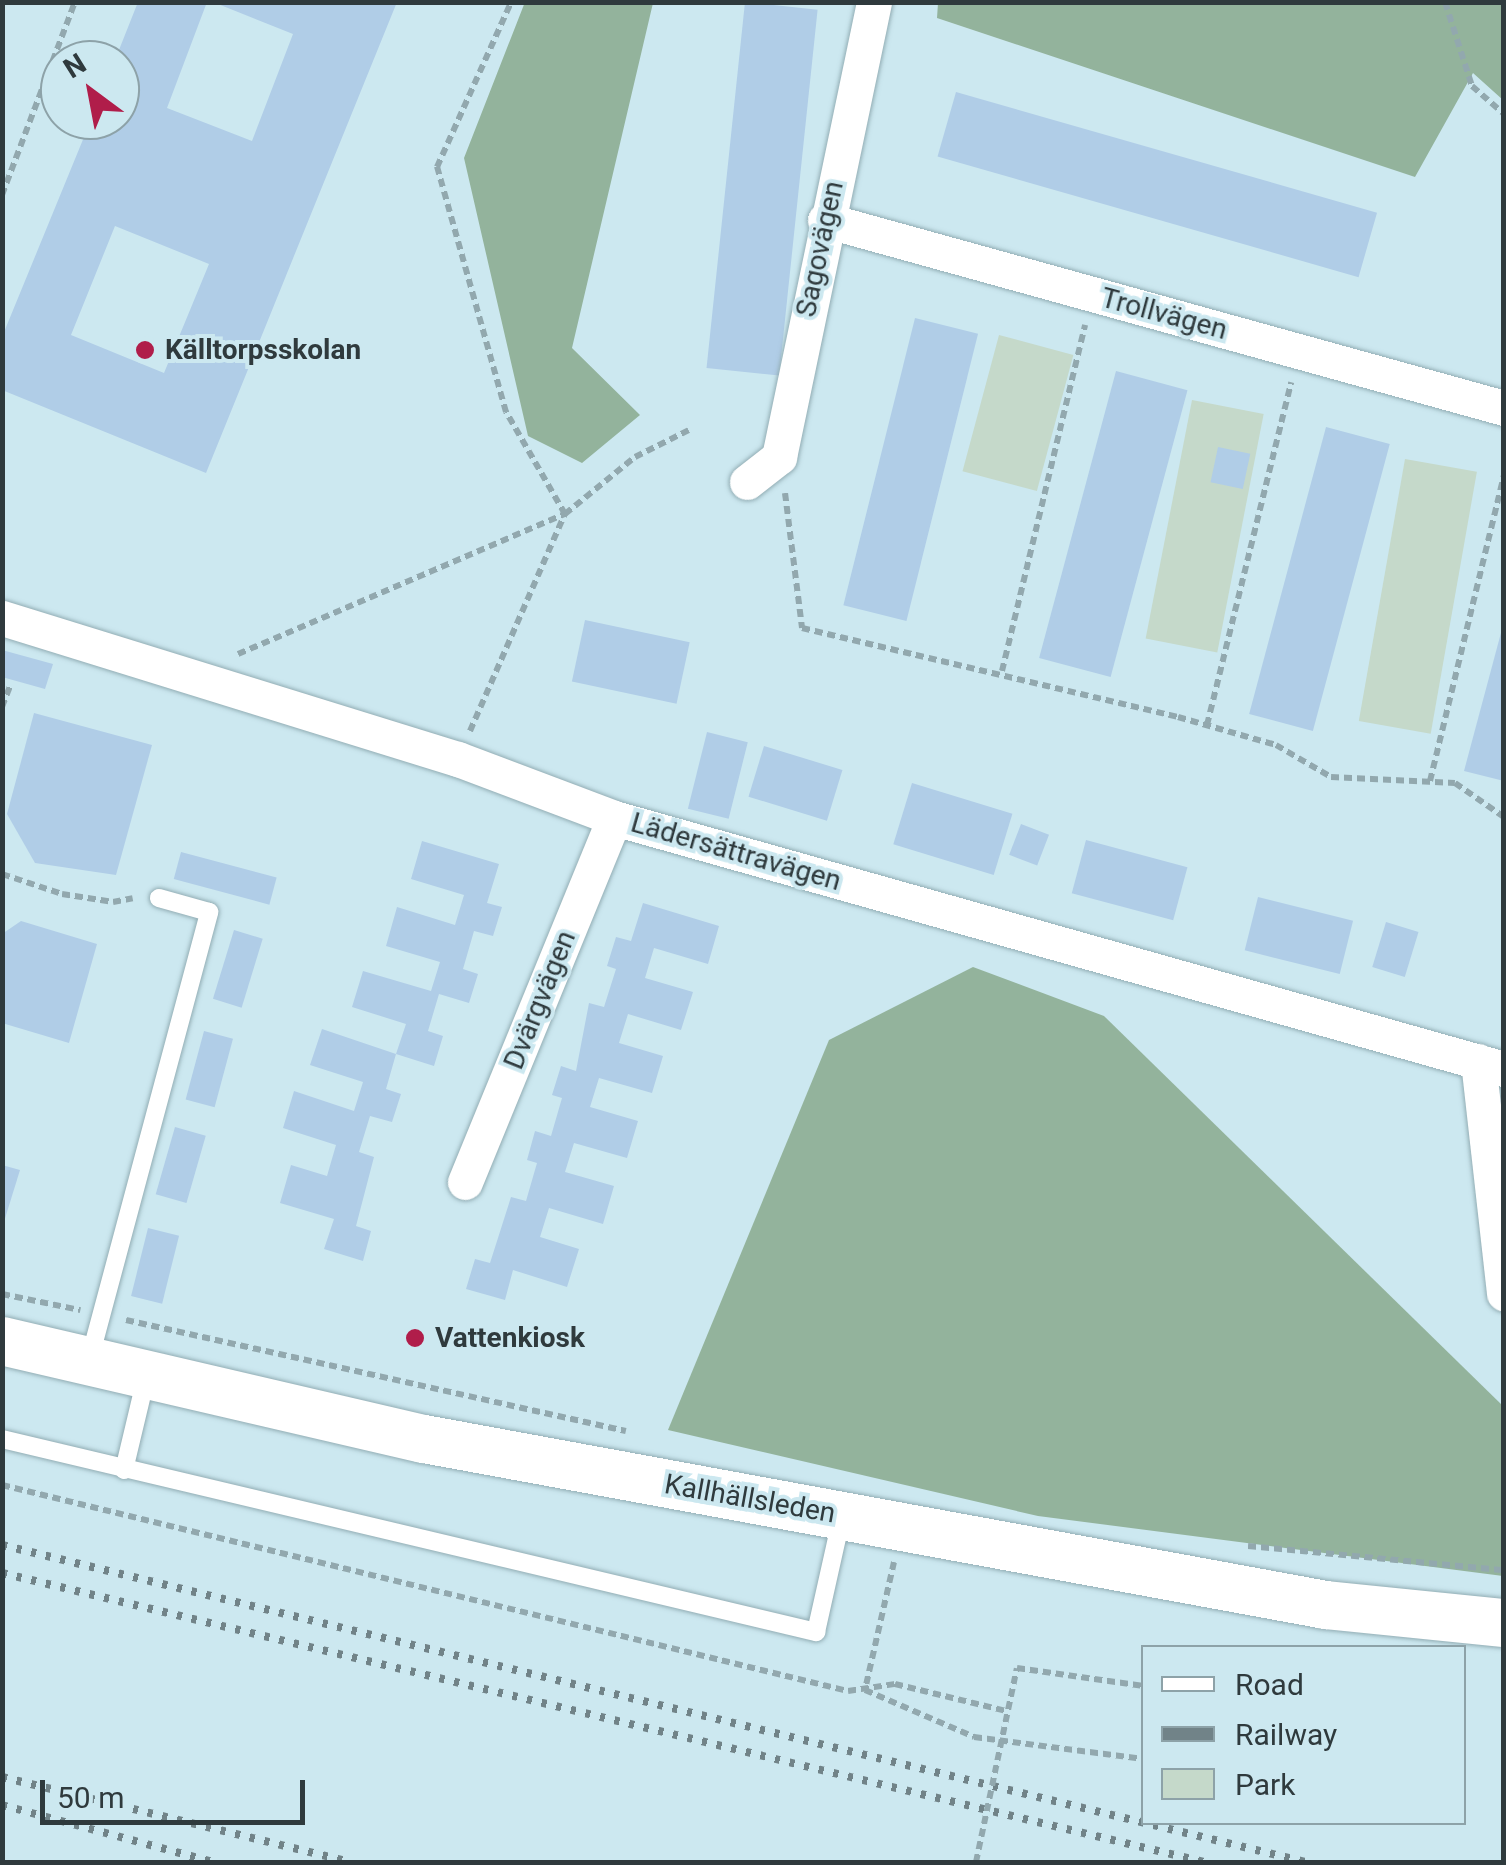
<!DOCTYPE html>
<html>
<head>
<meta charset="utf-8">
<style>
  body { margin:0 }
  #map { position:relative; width:1506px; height:1865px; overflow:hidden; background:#cce8f0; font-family:Roboto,sans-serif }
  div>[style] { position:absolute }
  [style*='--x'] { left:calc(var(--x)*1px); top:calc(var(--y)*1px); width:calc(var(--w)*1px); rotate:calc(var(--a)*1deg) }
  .green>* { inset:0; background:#c5d9ca; transform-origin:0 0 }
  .forest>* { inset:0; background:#93b39c }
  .building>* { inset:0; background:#b0cde7; transform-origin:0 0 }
  .path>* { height:6px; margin-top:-3px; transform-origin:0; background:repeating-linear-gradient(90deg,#92a8ae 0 8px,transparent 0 13px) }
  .roads { filter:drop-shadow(0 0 2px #92adb4) drop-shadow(0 0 2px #92adb4) }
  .lane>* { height:18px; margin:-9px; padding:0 9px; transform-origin:9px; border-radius:9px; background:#fff }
  .street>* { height:35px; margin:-17.5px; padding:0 17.5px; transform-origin:17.5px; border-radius:17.5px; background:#fff }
  .secondary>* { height:48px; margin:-24px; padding:0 24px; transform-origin:24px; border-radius:24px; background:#fff }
  .rail>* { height:8px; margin-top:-4px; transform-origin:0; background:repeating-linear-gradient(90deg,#718388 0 5px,transparent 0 15px) }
  .path-bridge>* { height:6px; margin-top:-3px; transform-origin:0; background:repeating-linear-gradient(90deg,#92a8ae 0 8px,transparent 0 13px) }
  .dots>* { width:28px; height:28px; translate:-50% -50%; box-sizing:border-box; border:5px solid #cce8f0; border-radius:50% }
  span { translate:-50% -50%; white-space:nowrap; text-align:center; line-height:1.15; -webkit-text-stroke:8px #cce8f0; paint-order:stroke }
  .street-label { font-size:28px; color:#2f3a3d }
  .poi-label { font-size:28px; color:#2f3a3d; font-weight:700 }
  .left { translate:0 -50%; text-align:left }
  .frame { position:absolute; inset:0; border:5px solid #2f3a3d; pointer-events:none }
  .legend { position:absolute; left:1141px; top:1645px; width:325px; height:180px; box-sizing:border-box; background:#cce8f0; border:2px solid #8da2a8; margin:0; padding:12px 18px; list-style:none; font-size:30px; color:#2f3a3d }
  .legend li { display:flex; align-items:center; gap:20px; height:50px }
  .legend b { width:50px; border:2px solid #8da2a8 }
  .north { position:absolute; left:40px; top:40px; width:100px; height:100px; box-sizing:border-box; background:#cce8f0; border:2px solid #8da2a8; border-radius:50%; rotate:328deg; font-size:28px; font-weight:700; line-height:40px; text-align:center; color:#2f3a3d }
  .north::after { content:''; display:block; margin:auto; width:35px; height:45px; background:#b01d4a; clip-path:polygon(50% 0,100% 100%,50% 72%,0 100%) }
  .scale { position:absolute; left:40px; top:1780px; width:265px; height:45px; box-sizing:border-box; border:5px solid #2f3a3d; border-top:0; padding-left:12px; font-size:30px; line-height:35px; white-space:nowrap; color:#2f3a3d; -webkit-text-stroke:8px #cce8f0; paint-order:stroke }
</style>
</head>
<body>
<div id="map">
  <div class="green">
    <div style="left:999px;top:335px;width:77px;height:141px;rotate:15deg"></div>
    <div style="left:1192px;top:400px;width:73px;height:243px;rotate:11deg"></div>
    <div style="left:1405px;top:459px;width:73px;height:266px;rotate:10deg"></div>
  </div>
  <div class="forest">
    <div style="clip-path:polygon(525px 2px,653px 3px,572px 348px,640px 415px,582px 463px,528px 436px,464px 158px)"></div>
    <div style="clip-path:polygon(938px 3px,1503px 3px,1503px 100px,1473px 73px,1415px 177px,937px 18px)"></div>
    <div style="clip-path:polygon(973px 967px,1104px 1016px,1503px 1406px,1503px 1576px,1038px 1516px,668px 1430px,829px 1040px)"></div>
  </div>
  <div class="building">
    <div style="clip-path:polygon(evenodd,138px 2px,207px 2px,167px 108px,252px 141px,293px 34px,213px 2px,397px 2px,206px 473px,2px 390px,2px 337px,91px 120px,120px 120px,115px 60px,138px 2px,115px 226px,209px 264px,164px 373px,71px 335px,115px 226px)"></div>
    <div style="left:745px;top:2px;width:73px;height:368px;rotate:6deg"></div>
    <div style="left:956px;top:92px;width:438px;height:67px;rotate:16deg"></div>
    <div style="left:915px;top:318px;width:65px;height:296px;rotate:14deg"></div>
    <div style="left:1116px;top:371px;width:74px;height:297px;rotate:15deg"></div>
    <div style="left:1326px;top:427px;width:66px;height:297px;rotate:15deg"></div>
    <div style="left:1218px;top:447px;width:33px;height:36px;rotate:12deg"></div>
    <div style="left:585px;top:620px;width:107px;height:63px;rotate:12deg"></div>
    <div style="clip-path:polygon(1502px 629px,1504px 629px,1504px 781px,1464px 771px)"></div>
    <div style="clip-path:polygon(2px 650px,53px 664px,45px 689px,2px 677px)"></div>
    <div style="clip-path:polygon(34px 713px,152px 745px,116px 875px,35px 863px,7px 814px)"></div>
    <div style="left:707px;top:732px;width:42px;height:79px;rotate:14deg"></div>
    <div style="left:764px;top:746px;width:82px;height:53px;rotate:17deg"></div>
    <div style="left:912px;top:783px;width:105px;height:64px;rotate:17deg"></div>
    <div style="left:1021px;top:824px;width:30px;height:33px;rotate:21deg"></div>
    <div style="left:1086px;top:840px;width:105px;height:55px;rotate:15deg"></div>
    <div style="clip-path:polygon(422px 841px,499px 864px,487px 903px,502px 907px,493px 936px,474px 931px,463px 969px,478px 974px,469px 1003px,439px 994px,428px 1031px,443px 1036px,434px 1066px,396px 1054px,406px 1024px,352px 1007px,363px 971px,431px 991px,440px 962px,386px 946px,397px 907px,455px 925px,464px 895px,411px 879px)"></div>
    <div style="left:181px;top:852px;width:99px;height:28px;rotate:15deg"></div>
    <div style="left:1258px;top:897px;width:98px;height:55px;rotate:14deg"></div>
    <div style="clip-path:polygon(643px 903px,719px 926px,708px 964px,654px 948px,645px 978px,693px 992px,681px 1030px,628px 1014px,619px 1043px,663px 1056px,652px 1093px,599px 1078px,590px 1107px,638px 1121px,627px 1158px,574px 1143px,565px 1172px,614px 1186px,603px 1224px,549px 1208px,540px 1237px,579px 1249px,567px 1287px,513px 1270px,505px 1300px,466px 1289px,475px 1259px,490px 1263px,511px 1197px,526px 1201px,537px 1163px,527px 1160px,535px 1131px,551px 1136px,562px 1098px,552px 1095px,561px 1066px,576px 1071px,589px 1003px,604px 1007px,616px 969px,607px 966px,616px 937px,631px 941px)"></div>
    <div style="clip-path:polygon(21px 921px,97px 944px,69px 1043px,2px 1023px,2px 934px)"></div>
    <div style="left:1386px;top:922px;width:34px;height:47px;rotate:17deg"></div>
    <div style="left:234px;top:930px;width:30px;height:72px;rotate:17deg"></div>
    <div style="clip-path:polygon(322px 1029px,396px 1054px,386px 1089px,401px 1094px,392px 1122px,370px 1116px,359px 1152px,374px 1157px,356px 1226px,371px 1231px,363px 1261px,324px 1249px,334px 1219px,280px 1203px,291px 1165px,327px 1176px,336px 1145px,283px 1128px,294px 1091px,354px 1111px,363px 1082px,310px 1065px)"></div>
    <div style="left:204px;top:1031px;width:30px;height:71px;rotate:15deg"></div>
    <div style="left:175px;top:1127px;width:32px;height:70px;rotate:16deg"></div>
    <div style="clip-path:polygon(2px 1165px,20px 1170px,3px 1225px,2px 1225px)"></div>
    <div style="left:148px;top:1228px;width:32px;height:70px;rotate:14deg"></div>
  </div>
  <div class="path">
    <div style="--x:1445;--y:2;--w:88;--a:72.2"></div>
    <div style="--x:1472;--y:86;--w:43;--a:41.2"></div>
    <div style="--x:2;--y:195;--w:206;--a:-69.3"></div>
    <div style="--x:785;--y:493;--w:136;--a:82.8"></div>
    <div style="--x:802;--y:628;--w:386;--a:13.3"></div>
    <div style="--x:1178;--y:717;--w:102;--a:15.9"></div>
    <div style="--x:1276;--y:745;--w:64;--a:30.2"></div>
    <div style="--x:1331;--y:777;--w:124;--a:2.8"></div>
    <div style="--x:1455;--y:783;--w:60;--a:34.8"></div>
    <div style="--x:238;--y:654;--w:356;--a:-23.2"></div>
    <div style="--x:565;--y:514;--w:118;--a:-120"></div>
    <div style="--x:506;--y:412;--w:255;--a:-105.7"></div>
    <div style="--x:437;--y:167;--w:181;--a:-65.8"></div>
    <div style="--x:1002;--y:671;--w:356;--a:-76.5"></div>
    <div style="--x:2;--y:707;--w:25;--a:-69"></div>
    <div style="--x:1207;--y:725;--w:353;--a:-76.2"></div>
    <div style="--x:470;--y:731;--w:237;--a:-66.4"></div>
    <div style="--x:565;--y:514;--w:90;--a:-39.2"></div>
    <div style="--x:635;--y:457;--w:60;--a:-26.6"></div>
    <div style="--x:1430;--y:781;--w:314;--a:-76.4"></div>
    <div style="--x:2;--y:874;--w:63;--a:18.4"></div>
    <div style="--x:62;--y:894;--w:52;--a:8.9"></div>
    <div style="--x:113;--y:902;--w:20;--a:-11"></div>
    <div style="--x:2;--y:1294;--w:80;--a:11.6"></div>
    <div style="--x:126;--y:1320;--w:512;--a:12.52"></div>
    <div style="--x:2;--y:1485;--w:871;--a:13.69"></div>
    <div style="--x:848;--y:1691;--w:48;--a:-8.5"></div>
    <div style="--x:895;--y:1684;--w:115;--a:13.6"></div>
    <div style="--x:1248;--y:1546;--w:257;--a:5.4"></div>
    <div style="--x:894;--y:1562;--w:131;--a:102.8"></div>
    <div style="--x:865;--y:1690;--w:119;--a:23.3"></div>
    <div style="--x:974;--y:1737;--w:171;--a:7.4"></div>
    <div style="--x:1017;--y:1668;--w:128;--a:8.1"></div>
  </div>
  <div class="roads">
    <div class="lane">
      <div style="--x:89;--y:1361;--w:465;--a:-75"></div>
      <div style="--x:209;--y:912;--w:52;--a:-164.4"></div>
      <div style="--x:2;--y:1439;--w:837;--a:13.34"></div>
      <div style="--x:816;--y:1632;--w:119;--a:-77.4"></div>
      <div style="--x:124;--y:1470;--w:95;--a:-76.6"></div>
    </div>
    <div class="street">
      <div style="--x:825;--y:220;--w:705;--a:15.48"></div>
      <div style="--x:747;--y:482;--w:41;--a:-38"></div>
      <div style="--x:779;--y:457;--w:465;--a:-78.2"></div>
      <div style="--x:2;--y:618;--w:477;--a:17.2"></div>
      <div style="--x:458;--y:759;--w:167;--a:20.7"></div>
      <div style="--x:614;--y:818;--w:925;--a:15.75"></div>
      <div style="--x:1478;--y:1061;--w:234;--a:83.6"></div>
      <div style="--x:465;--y:1182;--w:393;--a:-67.7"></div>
    </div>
    <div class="secondary">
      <div style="--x:2;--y:1341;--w:433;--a:13.1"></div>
      <div style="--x:424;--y:1439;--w:917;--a:10.43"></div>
      <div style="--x:1326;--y:1605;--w:179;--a:5.8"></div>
    </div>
  </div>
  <div class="rail">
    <div style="--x:2;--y:1545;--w:1341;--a:13.67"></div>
    <div style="--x:2;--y:1573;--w:1236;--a:13.52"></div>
    <div style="--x:2;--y:1777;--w:359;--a:13.7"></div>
    <div style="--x:2;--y:1805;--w:219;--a:15.1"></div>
  </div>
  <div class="path-bridge">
    <div style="--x:976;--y:1862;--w:198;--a:-78.1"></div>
  </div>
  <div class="dots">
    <div style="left:145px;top:350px;background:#b01d4a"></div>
    <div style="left:415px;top:1338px;background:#b01d4a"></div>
  </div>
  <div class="street-label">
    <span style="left:820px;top:249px;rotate:-78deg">Sagovägen</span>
    <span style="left:1164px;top:314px;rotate:15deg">Trollvägen</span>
    <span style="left:736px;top:852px;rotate:16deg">Lädersättravägen</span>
    <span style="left:540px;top:1000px;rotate:-68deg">Dvärgvägen</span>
    <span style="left:750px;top:1499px;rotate:10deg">Kallhällsleden</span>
  </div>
  <div class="poi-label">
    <span class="left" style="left:165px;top:350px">Källtorpsskolan</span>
    <span class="left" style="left:435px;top:1338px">Vattenkiosk</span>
  </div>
  <div class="frame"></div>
  <ul class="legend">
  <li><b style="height:12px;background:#fff"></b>Road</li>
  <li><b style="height:12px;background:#718388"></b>Railway</li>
  <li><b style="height:28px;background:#c5d9ca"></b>Park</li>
  </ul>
  <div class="north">N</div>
  <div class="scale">50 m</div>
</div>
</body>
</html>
